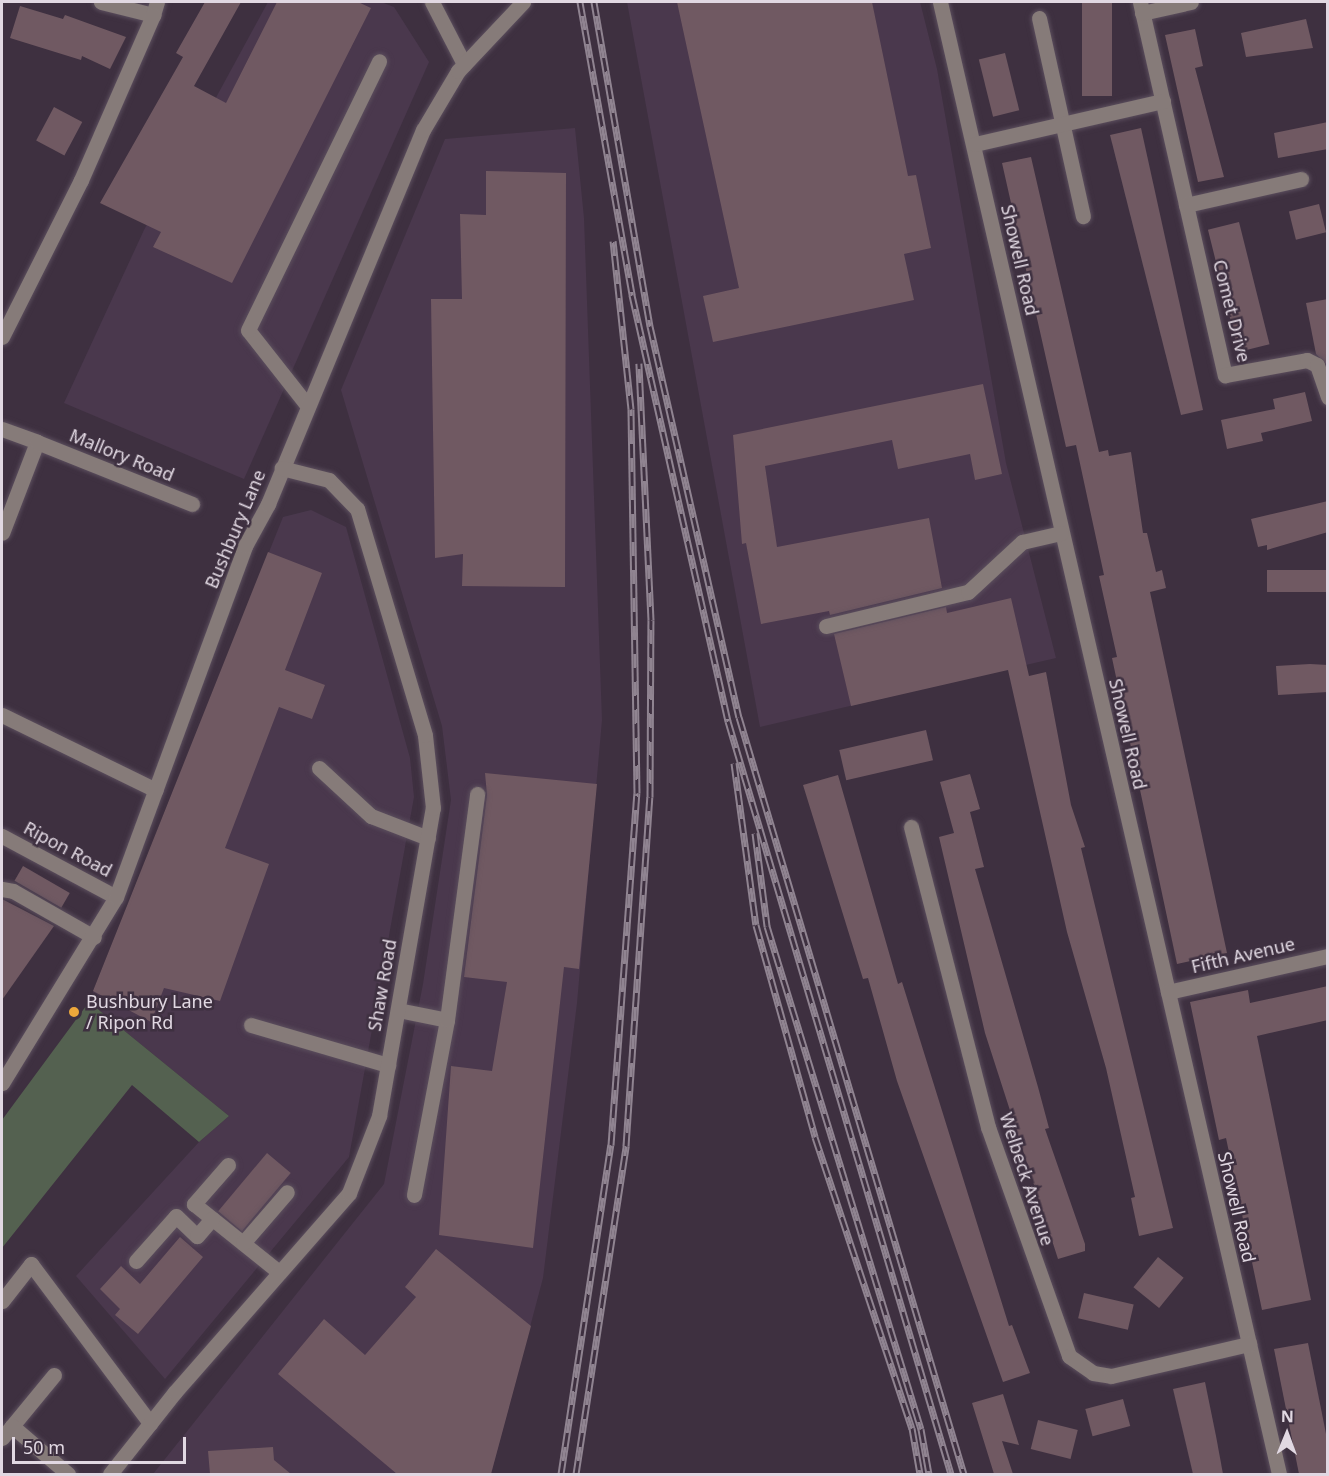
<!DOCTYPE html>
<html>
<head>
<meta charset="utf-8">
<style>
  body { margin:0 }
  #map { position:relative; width:1329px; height:1476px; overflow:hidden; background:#3e3040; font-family:"Noto Sans",sans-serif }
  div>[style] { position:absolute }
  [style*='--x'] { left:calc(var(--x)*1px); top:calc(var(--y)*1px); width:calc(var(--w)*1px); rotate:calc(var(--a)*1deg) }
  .built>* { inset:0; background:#4a384d }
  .green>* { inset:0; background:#546150 }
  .building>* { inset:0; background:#705962; transform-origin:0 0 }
  .roads { filter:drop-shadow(0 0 2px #5b4e5d) drop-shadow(0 0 2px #5b4e5d) }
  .minor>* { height:15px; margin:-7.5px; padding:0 7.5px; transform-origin:7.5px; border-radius:7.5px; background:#867b79 }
  .rail>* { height:7px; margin-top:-3.5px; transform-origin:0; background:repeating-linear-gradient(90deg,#3e3040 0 14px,#908491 0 28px); box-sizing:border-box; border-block:2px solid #908491 }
  .dots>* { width:16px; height:16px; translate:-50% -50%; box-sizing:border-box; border:3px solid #3e3040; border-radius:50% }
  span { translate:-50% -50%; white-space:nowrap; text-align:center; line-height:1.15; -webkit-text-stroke:5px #3e3040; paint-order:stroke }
  .street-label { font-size:18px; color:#e1d8e2 }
  .poi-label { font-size:18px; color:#e1d8e2 }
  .left { translate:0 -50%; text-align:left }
  .frame { position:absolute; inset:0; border:3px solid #e1d8e2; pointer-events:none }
  .north { position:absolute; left:1257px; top:1404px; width:60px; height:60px; -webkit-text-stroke:4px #3e3040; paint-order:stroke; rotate:1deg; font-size:16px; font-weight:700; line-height:24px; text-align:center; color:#e1d8e2 }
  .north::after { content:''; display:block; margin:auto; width:21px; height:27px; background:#e1d8e2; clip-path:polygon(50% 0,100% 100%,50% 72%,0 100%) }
  .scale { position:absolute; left:12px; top:1437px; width:174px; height:27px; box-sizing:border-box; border:3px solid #e1d8e2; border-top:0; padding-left:8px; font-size:18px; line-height:21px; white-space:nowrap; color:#e1d8e2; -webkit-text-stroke:4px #3e3040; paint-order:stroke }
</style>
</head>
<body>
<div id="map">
  <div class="built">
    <div style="clip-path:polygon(268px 2px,381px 2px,394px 7px,429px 62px,244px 479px,64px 403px,144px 230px)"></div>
    <div style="clip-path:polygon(627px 2px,920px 2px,937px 69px,1006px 463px,1056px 658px,760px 727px)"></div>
    <div style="clip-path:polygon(575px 128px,584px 218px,602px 720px,577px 1003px,543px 1278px,491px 1474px,153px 1474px,384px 1184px,423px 984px,451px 800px,442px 726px,341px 390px,445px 139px)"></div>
    <div style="clip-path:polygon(311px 510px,346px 527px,410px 758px,414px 797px,349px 1157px,165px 1379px,76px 1276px,199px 1142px,229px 1116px,89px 1002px,283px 517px)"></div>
  </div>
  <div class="green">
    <div style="clip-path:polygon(89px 1002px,229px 1116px,199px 1142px,132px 1085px,2px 1248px,2px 1120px)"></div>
  </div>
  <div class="building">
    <div style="clip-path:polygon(205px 2px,241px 2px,194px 86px,226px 103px,277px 2px,358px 2px,371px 8px,232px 283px,153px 247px,161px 232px,100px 203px,183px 57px,176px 53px)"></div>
    <div style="clip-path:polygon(677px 2px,872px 2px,908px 176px,916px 175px,931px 248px,904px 254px,914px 300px,713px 342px,703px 296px,739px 288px)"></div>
    <div style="left:1082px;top:2px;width:30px;height:94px"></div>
    <div style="clip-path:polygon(20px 6px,63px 19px,65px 15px,126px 37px,110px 69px,82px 56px,81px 60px,10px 38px)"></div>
    <div style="clip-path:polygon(1306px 19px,1313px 48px,1246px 57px,1241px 33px)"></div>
    <div style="clip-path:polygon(1195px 29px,1203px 66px,1195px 68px,1224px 177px,1198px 182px,1165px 35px)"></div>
    <div style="left:1005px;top:53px;width:59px;height:27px;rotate:76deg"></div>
    <div style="left:54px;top:107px;width:32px;height:38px;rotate:28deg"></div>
    <div style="clip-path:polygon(1328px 122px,1328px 149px,1278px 158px,1274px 133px)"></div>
    <div style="clip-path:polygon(1141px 128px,1203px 410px,1181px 415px,1110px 135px)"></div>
    <div style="clip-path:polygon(1031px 157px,1099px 452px,1108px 450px,1109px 456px,1131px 452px,1143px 533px,1147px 533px,1156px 572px,1162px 570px,1166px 588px,1150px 592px,1227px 953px,1177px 964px,1112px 658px,1117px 657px,1099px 576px,1104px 575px,1076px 445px,1066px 447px,1002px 163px)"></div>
    <div style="clip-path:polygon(486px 171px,566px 173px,565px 587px,462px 586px,463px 554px,435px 558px,431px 299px,462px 299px,460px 214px,486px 215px)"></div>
    <div style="left:1319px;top:204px;width:29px;height:31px;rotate:76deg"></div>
    <div style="left:1239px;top:222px;width:126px;height:32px;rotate:76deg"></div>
    <div style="clip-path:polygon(1328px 299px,1328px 365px,1327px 365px,1316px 354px,1306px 303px)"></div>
    <div style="clip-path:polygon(983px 384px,1002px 474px,975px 480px,970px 454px,898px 469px,892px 440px,765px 466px,777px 547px,929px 518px,942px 588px,830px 615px,829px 611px,761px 624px,746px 543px,742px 544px,733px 435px)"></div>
    <div style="clip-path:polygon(1305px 392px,1312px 421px,1261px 433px,1263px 441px,1227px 449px,1221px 420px,1275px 409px,1273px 399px)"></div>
    <div style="clip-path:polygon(1328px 501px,1328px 532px,1267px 550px,1267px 545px,1258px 547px,1251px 519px)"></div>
    <div style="clip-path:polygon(268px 552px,322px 573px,285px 670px,325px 685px,312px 719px,279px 707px,225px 848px,269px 864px,220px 1001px,164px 988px,151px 1022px,93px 991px)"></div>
    <div style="left:1328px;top:570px;width:22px;height:61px;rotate:90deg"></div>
    <div style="clip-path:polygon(1011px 598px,1029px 676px,1046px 672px,1071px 805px,1085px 847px,1081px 848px,1173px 1228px,1139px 1236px,1131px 1198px,1135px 1197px,1106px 1068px,1067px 932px,1008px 670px,851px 706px,834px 634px,946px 607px,947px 613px)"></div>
    <div style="clip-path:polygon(1310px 664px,1328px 665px,1328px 692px,1278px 695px,1276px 666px)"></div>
    <div style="left:926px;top:730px;width:31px;height:89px;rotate:77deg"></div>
    <div style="clip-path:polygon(485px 773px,597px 784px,579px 969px,564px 967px,533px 1248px,439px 1235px,451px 1066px,492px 1071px,507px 982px,464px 977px,487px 795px)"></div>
    <div style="clip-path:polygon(970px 774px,980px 809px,970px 812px,984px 867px,975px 869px,1038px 1087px,1049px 1128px,1045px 1129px,1085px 1244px,1085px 1251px,1058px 1259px,985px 1033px,939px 837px,954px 833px,940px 782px)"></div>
    <div style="clip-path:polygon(838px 775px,898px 984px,902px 982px,1009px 1326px,1012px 1325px,1030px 1373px,1003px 1382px,897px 1081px,868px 978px,863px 979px,803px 785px)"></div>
    <div style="left:23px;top:866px;width:54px;height:17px;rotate:30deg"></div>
    <div style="clip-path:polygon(2px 899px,54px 926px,2px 1000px)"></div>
    <div style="clip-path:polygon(1328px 986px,1328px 1020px,1257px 1036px,1311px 1300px,1262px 1310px,1226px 1138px,1219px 1140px,1190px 1002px,1248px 990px,1250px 1003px)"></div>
    <div style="left:267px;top:1153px;width:31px;height:76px;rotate:40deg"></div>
    <div style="clip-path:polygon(180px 1237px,203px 1257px,138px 1334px,115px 1315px,120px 1309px,100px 1289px,121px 1266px,140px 1284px)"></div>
    <div style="clip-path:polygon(436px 1249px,531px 1326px,491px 1474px,397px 1474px,278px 1374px,324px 1319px,365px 1355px,416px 1297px,405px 1287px)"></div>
    <div style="left:1158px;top:1257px;width:33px;height:39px;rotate:39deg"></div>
    <div style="left:1084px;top:1293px;width:51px;height:26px;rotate:13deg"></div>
    <div style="clip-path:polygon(1308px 1343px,1328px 1444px,1328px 1474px,1299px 1474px,1274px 1349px)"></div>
    <div style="clip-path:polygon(1205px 1382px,1216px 1436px,1223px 1474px,1193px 1474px,1173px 1389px)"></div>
    <div style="clip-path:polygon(1003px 1394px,1019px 1445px,1002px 1441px,1013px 1474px,994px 1474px,972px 1403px)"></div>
    <div style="left:1123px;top:1399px;width:28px;height:39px;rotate:75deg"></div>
    <div style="left:1038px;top:1420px;width:41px;height:30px;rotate:14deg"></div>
    <div style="clip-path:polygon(273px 1447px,274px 1460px,291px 1474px,210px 1474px,208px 1451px)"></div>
  </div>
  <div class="roads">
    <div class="minor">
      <div style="--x:101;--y:2;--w:54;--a:14"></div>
      <div style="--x:153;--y:15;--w:14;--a:-73"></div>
      <div style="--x:432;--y:2;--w:70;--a:62.7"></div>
      <div style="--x:940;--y:2;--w:1511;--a:77.03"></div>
      <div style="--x:1140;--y:2;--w:383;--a:77.2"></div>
      <div style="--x:1225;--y:375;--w:83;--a:-10.4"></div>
      <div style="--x:1307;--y:360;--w:11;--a:27"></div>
      <div style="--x:1317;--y:365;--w:34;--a:71"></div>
      <div style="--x:1142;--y:13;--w:50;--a:-12.7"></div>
      <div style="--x:1039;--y:18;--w:203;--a:77.5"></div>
      <div style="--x:975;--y:144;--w:193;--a:-12.9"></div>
      <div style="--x:1186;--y:205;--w:118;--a:-12.7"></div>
      <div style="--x:2;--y:337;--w:176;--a:-63.3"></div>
      <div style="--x:81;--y:180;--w:180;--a:-66.4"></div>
      <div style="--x:307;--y:405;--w:95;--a:-128.2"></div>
      <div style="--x:248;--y:330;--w:299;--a:-64"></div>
      <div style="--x:2;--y:429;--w:37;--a:20"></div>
      <div style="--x:37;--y:442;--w:97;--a:111"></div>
      <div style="--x:37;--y:442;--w:167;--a:21.8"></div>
      <div style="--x:826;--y:626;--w:146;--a:-13.5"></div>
      <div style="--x:968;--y:592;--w:74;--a:-42.8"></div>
      <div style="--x:1022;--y:542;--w:40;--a:-13"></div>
      <div style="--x:2;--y:715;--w:171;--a:26"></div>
      <div style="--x:319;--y:768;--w:71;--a:42.7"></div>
      <div style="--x:371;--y:816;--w:61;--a:21.1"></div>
      <div style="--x:911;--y:827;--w:310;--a:75.6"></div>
      <div style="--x:988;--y:1127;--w:243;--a:70.5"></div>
      <div style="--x:1069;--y:1356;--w:29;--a:35"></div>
      <div style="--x:1093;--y:1373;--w:18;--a:9"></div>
      <div style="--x:1111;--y:1376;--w:142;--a:-13.1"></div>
      <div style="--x:2;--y:836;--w:129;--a:28.2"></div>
      <div style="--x:2;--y:889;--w:11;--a:10"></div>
      <div style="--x:13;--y:891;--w:93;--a:29.6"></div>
      <div style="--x:1168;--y:992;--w:164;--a:-12.7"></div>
      <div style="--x:398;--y:1010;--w:50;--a:11.5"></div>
      <div style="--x:447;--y:1020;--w:178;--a:100.7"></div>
      <div style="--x:447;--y:1020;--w:228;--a:-82.4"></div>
      <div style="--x:251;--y:1025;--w:143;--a:16.3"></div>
      <div style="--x:2;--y:1083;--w:218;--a:-58.5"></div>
      <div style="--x:116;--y:897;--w:374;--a:-69.8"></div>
      <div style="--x:245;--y:546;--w:48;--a:-61.3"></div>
      <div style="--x:268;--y:504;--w:405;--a:-67.5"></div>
      <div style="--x:423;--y:130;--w:69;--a:-59.3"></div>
      <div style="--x:458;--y:71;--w:95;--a:-46.7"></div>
      <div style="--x:228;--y:1165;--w:52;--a:131.1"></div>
      <div style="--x:194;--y:1204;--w:109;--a:38.7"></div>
      <div style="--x:243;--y:1243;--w:67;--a:-49.2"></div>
      <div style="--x:136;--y:1261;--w:60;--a:-48.4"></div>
      <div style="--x:176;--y:1216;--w:29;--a:44"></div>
      <div style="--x:197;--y:1236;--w:23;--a:-49"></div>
      <div style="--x:2;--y:1301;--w:47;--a:-51.9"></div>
      <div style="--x:31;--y:1264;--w:199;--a:53.2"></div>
      <div style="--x:12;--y:1426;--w:66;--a:-50.5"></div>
      <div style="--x:2;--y:1438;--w:16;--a:-50"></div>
      <div style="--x:12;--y:1426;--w:74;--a:40.6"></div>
      <div style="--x:110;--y:1474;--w:105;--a:-51.6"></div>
      <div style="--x:175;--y:1392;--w:264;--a:-48.8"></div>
      <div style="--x:349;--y:1193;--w:83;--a:-68.7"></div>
      <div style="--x:379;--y:1116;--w:313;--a:-80.1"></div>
      <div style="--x:433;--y:808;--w:73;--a:-96.3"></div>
      <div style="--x:425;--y:735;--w:236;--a:-106.7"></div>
      <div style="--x:357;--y:509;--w:40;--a:-134"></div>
      <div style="--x:329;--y:480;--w:49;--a:-165.7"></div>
    </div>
  </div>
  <div class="rail">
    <div style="--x:580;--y:2;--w:298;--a:79.9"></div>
    <div style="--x:632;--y:295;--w:437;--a:77.3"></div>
    <div style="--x:728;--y:721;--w:785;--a:73.5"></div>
    <div style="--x:594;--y:2;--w:329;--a:80.2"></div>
    <div style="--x:650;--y:326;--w:401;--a:77.2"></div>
    <div style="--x:739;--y:717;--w:790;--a:73.45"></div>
    <div style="--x:734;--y:763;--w:163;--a:82.3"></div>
    <div style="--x:756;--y:925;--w:220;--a:74.4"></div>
    <div style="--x:815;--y:1137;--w:307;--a:71.6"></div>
    <div style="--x:912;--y:1428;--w:47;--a:80.1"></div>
    <div style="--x:755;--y:833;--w:94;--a:82.6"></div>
    <div style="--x:767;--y:926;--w:526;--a:72.98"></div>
    <div style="--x:921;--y:1429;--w:46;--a:79.9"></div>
    <div style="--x:561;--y:1474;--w:333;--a:-81.4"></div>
    <div style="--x:611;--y:1145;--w:353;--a:-85.8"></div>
    <div style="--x:637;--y:793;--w:384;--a:-90.9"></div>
    <div style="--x:631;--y:409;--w:169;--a:-96.1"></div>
    <div style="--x:576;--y:1474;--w:332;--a:-81.3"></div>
    <div style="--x:626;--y:1146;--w:350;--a:-86.1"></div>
    <div style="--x:650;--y:797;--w:177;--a:-89.7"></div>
    <div style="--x:651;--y:620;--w:257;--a:-92.7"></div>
  </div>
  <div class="dots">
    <div style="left:74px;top:1012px;background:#eda83b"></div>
  </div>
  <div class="street-label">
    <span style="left:1020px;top:260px;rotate:77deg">Showell Road</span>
    <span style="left:1232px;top:311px;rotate:76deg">Comet Drive</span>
    <span style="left:122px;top:455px;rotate:22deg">Mallory Road</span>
    <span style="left:235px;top:529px;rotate:-67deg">Bushbury Lane</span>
    <span style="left:1128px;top:734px;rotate:77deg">Showell Road</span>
    <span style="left:68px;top:849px;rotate:28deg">Ripon Road</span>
    <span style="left:1243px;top:955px;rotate:-13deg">Fifth Avenue</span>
    <span style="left:382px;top:985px;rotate:-80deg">Shaw Road</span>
    <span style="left:1027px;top:1179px;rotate:72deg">Welbeck Avenue</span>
    <span style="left:1237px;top:1207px;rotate:77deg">Showell Road</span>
  </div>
  <div class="poi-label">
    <span class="left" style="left:86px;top:1012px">Bushbury Lane<br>/ Ripon Rd</span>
  </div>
  <div class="frame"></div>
  <div class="north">N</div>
  <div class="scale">50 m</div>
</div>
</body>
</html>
